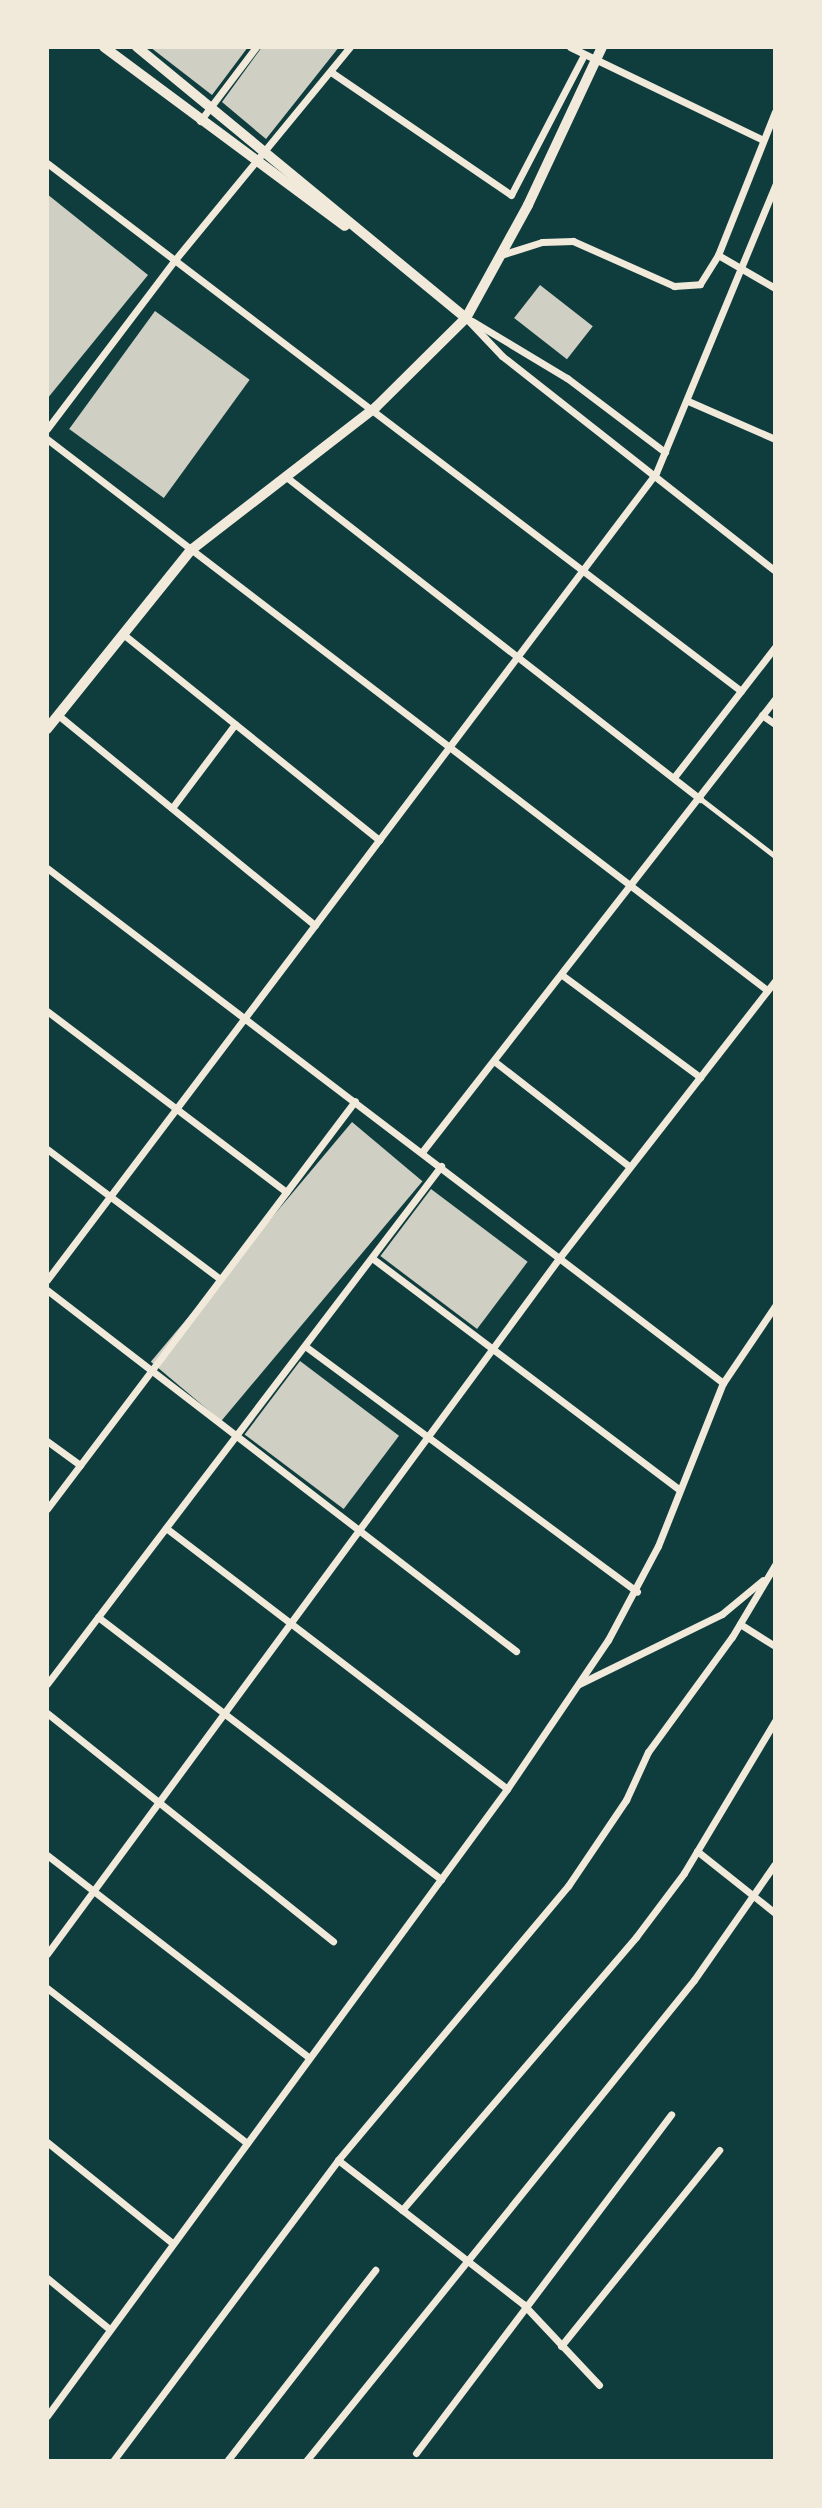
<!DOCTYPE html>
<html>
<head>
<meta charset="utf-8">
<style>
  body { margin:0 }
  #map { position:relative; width:822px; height:2508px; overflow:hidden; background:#0f3d3e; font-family:Inter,sans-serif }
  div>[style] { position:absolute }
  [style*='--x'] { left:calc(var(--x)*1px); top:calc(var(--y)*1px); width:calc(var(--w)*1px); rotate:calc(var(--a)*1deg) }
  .building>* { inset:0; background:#cfcfc3; transform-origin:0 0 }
  .service>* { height:4.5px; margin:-2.25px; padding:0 2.25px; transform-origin:2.25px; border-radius:2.25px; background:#f1e9da }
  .minor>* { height:7px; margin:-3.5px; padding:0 3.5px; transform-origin:3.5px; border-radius:3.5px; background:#f1e9da }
  .tertiary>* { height:10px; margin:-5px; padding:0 5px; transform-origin:5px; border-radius:5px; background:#f1e9da }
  span { translate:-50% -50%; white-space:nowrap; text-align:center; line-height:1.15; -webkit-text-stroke:5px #f1e9da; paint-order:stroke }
  .frame { position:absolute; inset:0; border:49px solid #f1e9da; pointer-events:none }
</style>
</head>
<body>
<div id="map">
  <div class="building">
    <div style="clip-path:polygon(150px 47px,248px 47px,212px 95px)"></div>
    <div style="clip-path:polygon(262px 47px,339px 47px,266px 139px,222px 102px)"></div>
    <div style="clip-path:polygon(47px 194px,148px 275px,47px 399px)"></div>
    <div style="left:540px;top:285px;width:67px;height:42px;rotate:38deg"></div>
    <div style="left:155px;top:311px;width:117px;height:146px;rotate:36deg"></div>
    <div style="left:352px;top:1122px;width:92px;height:313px;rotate:40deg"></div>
    <div style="left:431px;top:1189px;width:121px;height:84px;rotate:37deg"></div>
    <div style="left:300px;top:1361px;width:124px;height:92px;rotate:37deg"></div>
  </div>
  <div class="service">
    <div style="--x:701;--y:799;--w:93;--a:37.6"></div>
  </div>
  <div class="minor">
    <div style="--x:570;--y:47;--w:214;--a:25.7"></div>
    <div style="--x:331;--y:72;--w:218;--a:34.3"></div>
    <div style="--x:511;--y:195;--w:158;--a:-62.5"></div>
    <div style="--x:200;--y:121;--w:93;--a:-52.9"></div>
    <div style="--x:47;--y:163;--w:872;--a:37.26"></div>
    <div style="--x:501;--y:255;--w:43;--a:-17.6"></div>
    <div style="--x:542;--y:242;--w:31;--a:-2"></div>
    <div style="--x:573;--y:241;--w:111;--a:24"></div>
    <div style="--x:674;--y:286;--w:26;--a:-4"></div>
    <div style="--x:700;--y:284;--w:34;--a:-58"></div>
    <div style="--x:718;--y:255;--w:154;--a:-68.3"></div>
    <div style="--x:718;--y:255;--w:66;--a:30.1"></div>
    <div style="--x:466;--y:318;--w:52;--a:46.5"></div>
    <div style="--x:502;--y:356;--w:347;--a:38.2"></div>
    <div style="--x:472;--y:321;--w:111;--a:31"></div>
    <div style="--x:567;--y:378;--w:123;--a:37.1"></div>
    <div style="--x:688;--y:401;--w:95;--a:23.6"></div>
    <div style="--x:47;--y:429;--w:211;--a:-52.9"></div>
    <div style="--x:174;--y:261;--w:277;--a:-50.6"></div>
    <div style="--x:47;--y:439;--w:907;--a:37.43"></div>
    <div style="--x:285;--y:476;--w:526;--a:37.89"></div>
    <div style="--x:123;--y:634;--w:329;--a:38.8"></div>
    <div style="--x:58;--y:715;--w:332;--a:39.3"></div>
    <div style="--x:762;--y:715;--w:16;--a:35"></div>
    <div style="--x:675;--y:776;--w:163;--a:-52.2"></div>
    <div style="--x:172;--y:808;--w:105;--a:-53.1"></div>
    <div style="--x:47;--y:868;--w:850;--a:37.3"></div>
    <div style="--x:562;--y:975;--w:172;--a:36.5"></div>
    <div style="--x:47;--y:1011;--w:300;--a:37.1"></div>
    <div style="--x:494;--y:1061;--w:172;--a:37.9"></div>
    <div style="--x:47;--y:1149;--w:216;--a:36.9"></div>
    <div style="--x:422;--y:1152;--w:574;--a:-52.07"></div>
    <div style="--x:372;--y:1258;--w:384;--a:37"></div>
    <div style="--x:47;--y:1280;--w:1011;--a:-52.96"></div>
    <div style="--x:656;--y:473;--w:312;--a:-67.5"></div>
    <div style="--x:47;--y:1290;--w:592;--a:37.59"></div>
    <div style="--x:305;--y:1346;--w:413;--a:36.5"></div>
    <div style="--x:47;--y:1441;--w:41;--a:36"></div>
    <div style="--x:47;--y:1509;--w:511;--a:-52.95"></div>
    <div style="--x:166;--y:1528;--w:429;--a:37.4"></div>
    <div style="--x:98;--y:1617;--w:432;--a:37.4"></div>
    <div style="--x:740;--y:1624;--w:41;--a:32.2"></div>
    <div style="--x:47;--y:1684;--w:651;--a:-52.74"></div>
    <div style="--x:579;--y:1684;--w:159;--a:-26.1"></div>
    <div style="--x:722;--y:1614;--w:53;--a:-39.7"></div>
    <div style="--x:47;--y:1713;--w:366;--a:38.6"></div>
    <div style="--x:697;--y:1851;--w:100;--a:38.5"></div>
    <div style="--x:47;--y:1855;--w:329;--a:37.7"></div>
    <div style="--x:47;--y:1954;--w:865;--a:-53.65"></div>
    <div style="--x:560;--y:1257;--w:350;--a:-52.1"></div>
    <div style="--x:47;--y:1988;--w:253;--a:37.8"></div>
    <div style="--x:47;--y:2142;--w:159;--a:38.9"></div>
    <div style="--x:338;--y:2160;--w:234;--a:37.9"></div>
    <div style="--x:523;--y:2304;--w:111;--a:46.8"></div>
    <div style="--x:402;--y:2210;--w:360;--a:-49.4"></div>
    <div style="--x:636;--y:1937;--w:80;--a:-53.1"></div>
    <div style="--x:684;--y:1873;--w:177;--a:-59.1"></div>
    <div style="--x:47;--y:2278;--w:79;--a:39.3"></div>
    <div style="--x:561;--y:2346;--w:252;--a:-51.1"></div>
    <div style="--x:47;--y:2416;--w:778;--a:-53.73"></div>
    <div style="--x:507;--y:1789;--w:180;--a:-55.9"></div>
    <div style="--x:608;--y:1640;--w:106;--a:-62"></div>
    <div style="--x:658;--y:1546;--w:175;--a:-68.3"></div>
    <div style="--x:723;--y:1383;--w:93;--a:-56"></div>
    <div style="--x:416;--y:2453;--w:424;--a:-53"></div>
    <div style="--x:113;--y:2461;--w:376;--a:-53.2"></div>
    <div style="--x:338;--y:2160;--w:358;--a:-50"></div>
    <div style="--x:568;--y:1886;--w:104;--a:-56"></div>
    <div style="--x:626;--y:1800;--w:53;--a:-65.4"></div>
    <div style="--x:648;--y:1752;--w:142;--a:-53.9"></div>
    <div style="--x:732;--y:1637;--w:84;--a:-59.2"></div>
    <div style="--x:227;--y:2461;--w:242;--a:-52.2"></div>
    <div style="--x:306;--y:2461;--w:618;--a:-51.11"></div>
    <div style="--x:694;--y:1980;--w:141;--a:-55.1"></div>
  </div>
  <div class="tertiary">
    <div style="--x:104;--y:47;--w:300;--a:36.6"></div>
    <div style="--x:137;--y:47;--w:426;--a:39.5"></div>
    <div style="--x:47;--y:729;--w:230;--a:-51.2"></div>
    <div style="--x:191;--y:550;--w:234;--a:-37.7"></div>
    <div style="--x:376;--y:407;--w:127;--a:-44.7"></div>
    <div style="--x:466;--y:318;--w:129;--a:-61.2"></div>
    <div style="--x:528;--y:205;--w:174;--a:-64.9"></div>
  </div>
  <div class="frame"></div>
</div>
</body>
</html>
